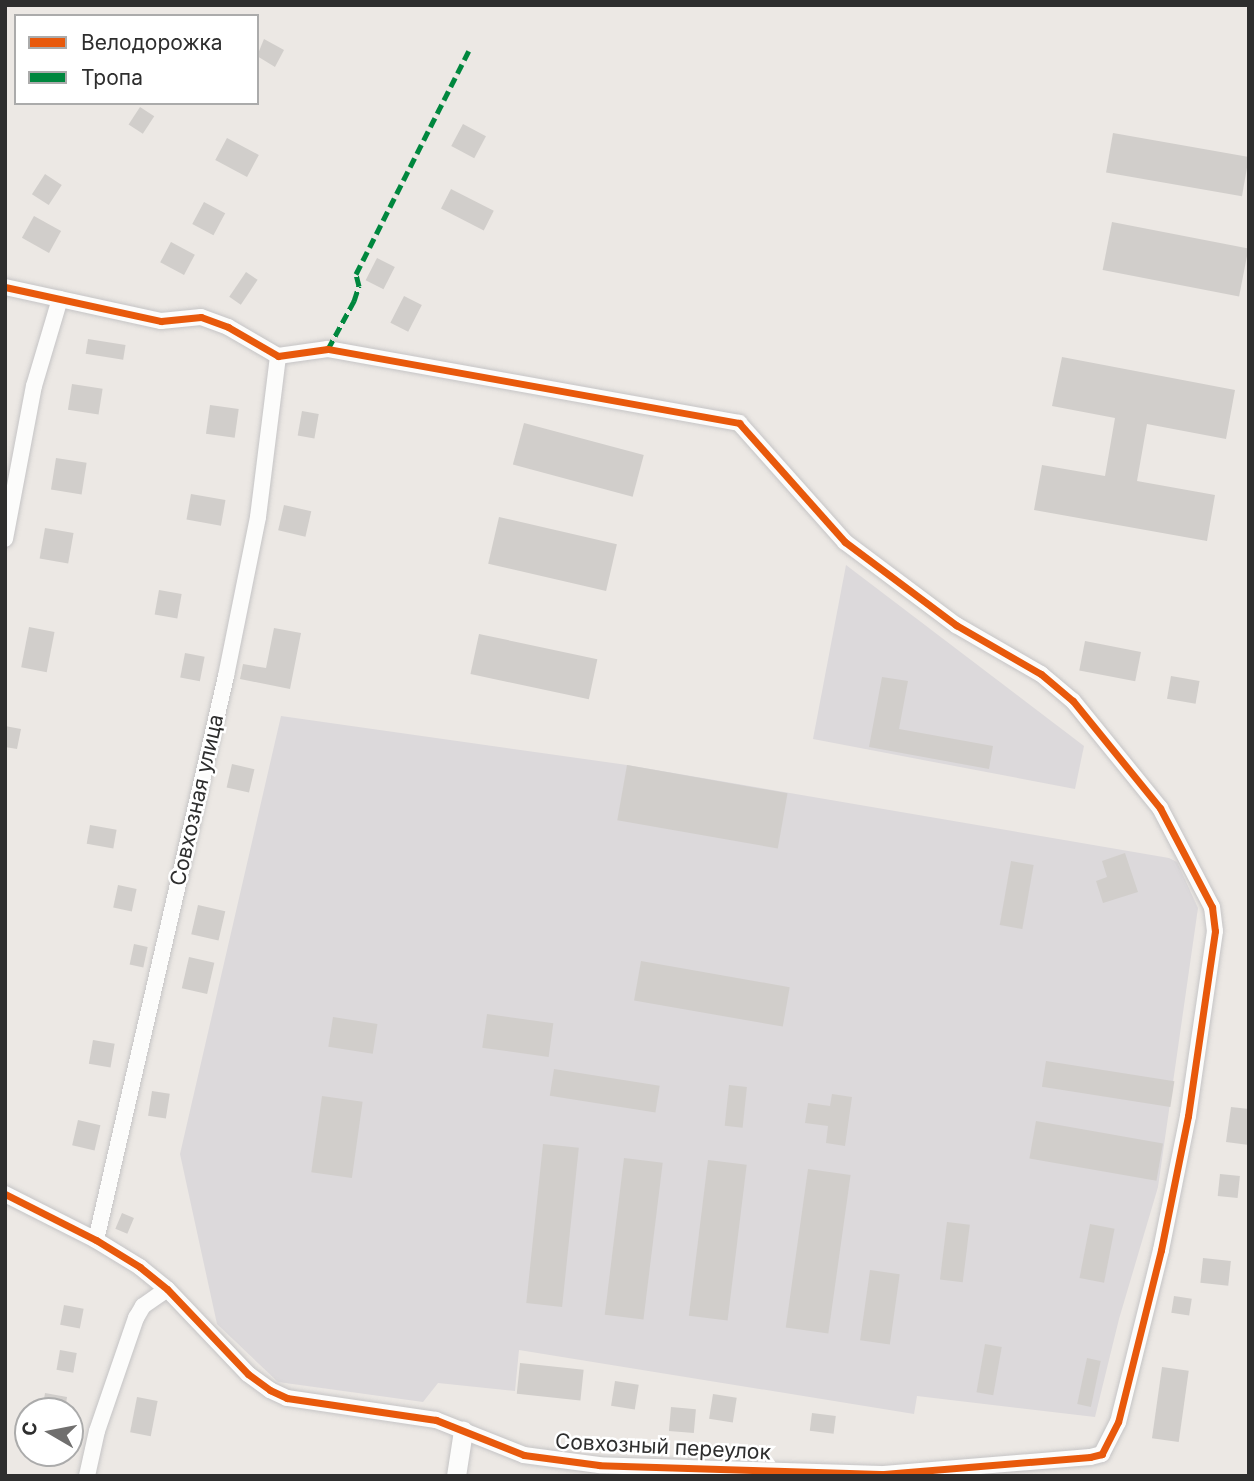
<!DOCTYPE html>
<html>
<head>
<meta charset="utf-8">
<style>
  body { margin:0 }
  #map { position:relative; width:1254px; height:1481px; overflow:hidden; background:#ece8e4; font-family:Inter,sans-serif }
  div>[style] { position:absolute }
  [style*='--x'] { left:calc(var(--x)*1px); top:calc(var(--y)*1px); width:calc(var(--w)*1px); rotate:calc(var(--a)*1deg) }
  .industrial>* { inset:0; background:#dcd9db }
  .building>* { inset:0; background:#d1cecb; transform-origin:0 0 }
  .roads { filter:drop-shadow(0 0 2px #c5c4c5) drop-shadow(0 0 2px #c5c4c5) }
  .minor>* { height:16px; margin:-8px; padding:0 8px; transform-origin:8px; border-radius:8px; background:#fcfcfb }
  .tertiary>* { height:19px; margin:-9.5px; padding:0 9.5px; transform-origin:9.5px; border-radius:9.5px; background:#fcfcfb }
  .quiet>* { height:5px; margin-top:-2.5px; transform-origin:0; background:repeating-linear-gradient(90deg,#00873e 0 10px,transparent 0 15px) }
  .cycleway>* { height:7px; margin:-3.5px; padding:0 3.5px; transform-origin:3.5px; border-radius:3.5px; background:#e8590c }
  span { translate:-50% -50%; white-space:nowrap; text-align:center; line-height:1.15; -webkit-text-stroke:5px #fff; paint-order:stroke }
  .street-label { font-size:21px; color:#2e2e2e }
  .frame { position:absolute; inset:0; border:7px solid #2e2e2e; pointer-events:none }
  .legend { position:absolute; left:14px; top:14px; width:245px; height:91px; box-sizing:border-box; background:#fff; border:2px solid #ababab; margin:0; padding:9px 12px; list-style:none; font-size:21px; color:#2e2e2e }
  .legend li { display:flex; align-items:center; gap:14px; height:35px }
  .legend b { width:35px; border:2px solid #ababab }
  .north { position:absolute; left:14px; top:1397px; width:70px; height:70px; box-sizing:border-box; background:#fff; border:2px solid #ababab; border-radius:50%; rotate:280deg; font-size:19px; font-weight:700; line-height:28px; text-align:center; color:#2e2e2e }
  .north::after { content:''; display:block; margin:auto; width:24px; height:32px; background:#706f6e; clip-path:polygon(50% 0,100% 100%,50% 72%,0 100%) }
</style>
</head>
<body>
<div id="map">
  <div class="industrial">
    <div style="clip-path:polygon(846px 565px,1084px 746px,1075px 789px,813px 739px)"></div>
    <div style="clip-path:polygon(281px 716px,627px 765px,1169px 858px,1177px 862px,1198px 908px,1158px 1187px,1119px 1319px,1095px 1417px,917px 1396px,914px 1414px,519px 1350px,515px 1391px,438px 1383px,423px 1402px,278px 1382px,217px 1324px,180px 1154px)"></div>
  </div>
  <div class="building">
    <div style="clip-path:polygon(264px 39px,284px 50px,275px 67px,257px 56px)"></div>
    <div style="left:140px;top:107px;width:17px;height:21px;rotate:33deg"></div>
    <div style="left:463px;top:124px;width:26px;height:25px;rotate:28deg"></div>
    <div style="left:1113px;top:133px;width:138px;height:40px;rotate:10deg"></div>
    <div style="left:227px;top:138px;width:36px;height:25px;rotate:28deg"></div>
    <div style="left:45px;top:174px;width:20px;height:24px;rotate:33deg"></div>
    <div style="left:451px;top:189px;width:48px;height:22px;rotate:27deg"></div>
    <div style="left:204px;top:202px;width:24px;height:25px;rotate:28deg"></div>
    <div style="left:34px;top:216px;width:31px;height:25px;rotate:29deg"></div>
    <div style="left:1112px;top:222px;width:139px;height:49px;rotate:11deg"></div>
    <div style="left:171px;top:242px;width:27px;height:23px;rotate:28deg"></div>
    <div style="left:377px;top:258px;width:20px;height:25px;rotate:27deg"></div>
    <div style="left:246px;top:272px;width:14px;height:30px;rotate:34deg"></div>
    <div style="left:404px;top:296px;width:20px;height:30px;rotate:27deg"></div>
    <div style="left:88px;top:339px;width:38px;height:15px;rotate:9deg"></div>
    <div style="clip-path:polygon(1062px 357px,1235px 390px,1226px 439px,1147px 424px,1137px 481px,1215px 495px,1207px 541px,1034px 510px,1042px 465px,1105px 476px,1115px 418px,1052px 406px)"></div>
    <div style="left:72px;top:384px;width:31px;height:26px;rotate:9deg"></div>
    <div style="left:210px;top:405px;width:29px;height:29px;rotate:8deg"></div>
    <div style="left:302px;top:411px;width:17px;height:25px;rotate:10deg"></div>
    <div style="left:524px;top:423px;width:124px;height:43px;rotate:15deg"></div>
    <div style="left:56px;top:458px;width:31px;height:32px;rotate:9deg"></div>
    <div style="left:191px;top:494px;width:35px;height:26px;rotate:10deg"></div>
    <div style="left:284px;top:505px;width:28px;height:26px;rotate:13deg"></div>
    <div style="left:499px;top:517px;width:121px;height:48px;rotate:13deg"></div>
    <div style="left:45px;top:528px;width:29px;height:31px;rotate:10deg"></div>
    <div style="left:159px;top:590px;width:23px;height:25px;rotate:10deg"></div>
    <div style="left:29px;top:627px;width:26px;height:41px;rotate:11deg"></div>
    <div style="clip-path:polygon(274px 628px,301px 633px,290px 689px,240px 679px,243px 664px,266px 668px)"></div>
    <div style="left:479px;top:634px;width:121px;height:41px;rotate:12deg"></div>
    <div style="left:1085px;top:641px;width:57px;height:30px;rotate:11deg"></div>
    <div style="left:185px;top:653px;width:20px;height:25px;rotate:11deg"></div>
    <div style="left:1171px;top:676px;width:29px;height:23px;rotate:10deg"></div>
    <div style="clip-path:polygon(882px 677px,908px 681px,899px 729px,993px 746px,989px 769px,869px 747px)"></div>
    <div style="clip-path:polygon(5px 726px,21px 729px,17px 749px,5px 747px)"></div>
    <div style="left:232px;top:764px;width:23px;height:24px;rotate:13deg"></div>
    <div style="left:627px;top:765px;width:163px;height:56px;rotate:10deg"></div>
    <div style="left:90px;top:825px;width:27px;height:19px;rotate:10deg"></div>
    <div style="clip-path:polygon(1125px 853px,1138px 892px,1103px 903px,1096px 881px,1107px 877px,1102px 861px)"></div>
    <div style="left:1011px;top:861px;width:23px;height:65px;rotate:10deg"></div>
    <div style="left:118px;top:885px;width:19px;height:23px;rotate:12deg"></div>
    <div style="left:198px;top:905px;width:28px;height:30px;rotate:13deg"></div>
    <div style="left:134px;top:944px;width:14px;height:21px;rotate:12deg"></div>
    <div style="left:189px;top:957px;width:26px;height:32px;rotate:13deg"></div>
    <div style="left:641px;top:961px;width:151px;height:40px;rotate:10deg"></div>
    <div style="left:487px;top:1014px;width:67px;height:34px;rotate:8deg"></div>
    <div style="left:333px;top:1017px;width:45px;height:30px;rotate:9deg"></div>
    <div style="left:93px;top:1040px;width:22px;height:24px;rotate:10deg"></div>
    <div style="left:1046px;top:1061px;width:130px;height:26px;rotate:9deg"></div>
    <div style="left:554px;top:1069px;width:107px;height:27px;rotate:9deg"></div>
    <div style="left:729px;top:1085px;width:18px;height:41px;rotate:6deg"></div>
    <div style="left:152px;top:1091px;width:18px;height:25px;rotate:9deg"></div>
    <div style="clip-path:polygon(832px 1094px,852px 1097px,845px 1146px,826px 1143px,828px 1126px,805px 1123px,808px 1103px,830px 1106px)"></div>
    <div style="left:322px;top:1096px;width:41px;height:77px;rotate:8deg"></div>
    <div style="clip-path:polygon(1231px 1107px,1249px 1109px,1249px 1145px,1226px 1142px)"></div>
    <div style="left:78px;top:1120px;width:23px;height:26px;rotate:13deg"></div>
    <div style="left:1036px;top:1121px;width:129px;height:38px;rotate:10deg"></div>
    <div style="left:543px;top:1144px;width:36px;height:160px;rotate:6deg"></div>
    <div style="left:624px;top:1158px;width:39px;height:158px;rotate:7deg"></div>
    <div style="left:708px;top:1160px;width:39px;height:157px;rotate:7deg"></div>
    <div style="left:808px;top:1169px;width:43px;height:160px;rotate:8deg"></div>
    <div style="left:1220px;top:1174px;width:20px;height:22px;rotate:6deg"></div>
    <div style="left:122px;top:1213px;width:13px;height:17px;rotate:23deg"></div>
    <div style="left:947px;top:1222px;width:23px;height:58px;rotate:7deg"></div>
    <div style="left:1090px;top:1224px;width:25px;height:55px;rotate:11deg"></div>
    <div style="left:1203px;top:1258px;width:28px;height:25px;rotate:6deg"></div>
    <div style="left:870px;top:1270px;width:30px;height:71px;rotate:8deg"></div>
    <div style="left:1174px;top:1296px;width:18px;height:17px;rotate:9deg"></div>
    <div style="left:64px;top:1305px;width:20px;height:20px;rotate:11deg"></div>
    <div style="left:985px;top:1344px;width:17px;height:49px;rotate:10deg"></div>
    <div style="left:60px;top:1350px;width:17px;height:20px;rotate:10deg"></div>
    <div style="left:1087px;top:1358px;width:14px;height:47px;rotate:12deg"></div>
    <div style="left:520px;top:1363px;width:64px;height:31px;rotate:6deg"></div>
    <div style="left:1162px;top:1367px;width:27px;height:72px;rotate:8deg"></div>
    <div style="left:615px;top:1381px;width:24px;height:25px;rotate:9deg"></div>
    <div style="clip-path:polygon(45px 1393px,67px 1397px,65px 1411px,42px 1411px)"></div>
    <div style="left:713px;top:1394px;width:24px;height:25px;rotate:9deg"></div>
    <div style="left:137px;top:1397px;width:21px;height:36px;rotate:11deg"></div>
    <div style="left:671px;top:1407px;width:25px;height:24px;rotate:5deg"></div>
    <div style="left:812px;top:1413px;width:24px;height:18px;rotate:7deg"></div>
  </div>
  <div class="roads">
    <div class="minor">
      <div style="--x:5;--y:287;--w:160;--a:12.3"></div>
      <div style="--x:161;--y:321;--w:40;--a:-5.7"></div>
      <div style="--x:201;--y:317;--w:29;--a:20"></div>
      <div style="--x:228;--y:327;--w:58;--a:30.1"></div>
      <div style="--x:278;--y:356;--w:50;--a:-8"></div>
      <div style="--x:328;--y:349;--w:418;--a:10.2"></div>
      <div style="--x:739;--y:423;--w:159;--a:48.3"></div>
      <div style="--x:845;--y:542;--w:139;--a:36.8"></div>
      <div style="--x:956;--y:625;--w:98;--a:30"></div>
      <div style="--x:1041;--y:674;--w:42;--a:40.2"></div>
      <div style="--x:1073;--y:701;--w:138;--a:50.9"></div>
      <div style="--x:1160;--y:808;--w:112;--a:62.3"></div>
      <div style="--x:1212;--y:907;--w:24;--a:83"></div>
      <div style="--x:1215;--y:931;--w:187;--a:98.3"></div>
      <div style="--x:1188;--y:1116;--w:137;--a:101.4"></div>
      <div style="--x:1161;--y:1250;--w:177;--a:104"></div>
      <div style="--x:1118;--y:1422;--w:36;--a:117"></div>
      <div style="--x:1102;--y:1454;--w:12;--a:166"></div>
      <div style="--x:1090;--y:1457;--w:210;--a:175.3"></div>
      <div style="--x:881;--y:1474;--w:282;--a:-178.2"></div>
      <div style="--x:599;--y:1465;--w:76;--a:-172.4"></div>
      <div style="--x:524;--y:1455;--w:95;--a:-158.3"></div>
      <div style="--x:436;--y:1420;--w:151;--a:-171.6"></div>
      <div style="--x:287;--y:1398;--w:19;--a:-155"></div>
      <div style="--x:270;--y:1390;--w:27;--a:-144"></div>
      <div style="--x:248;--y:1374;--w:117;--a:-133.6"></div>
      <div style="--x:167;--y:1289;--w:35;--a:-141"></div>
      <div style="--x:140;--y:1267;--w:52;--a:-148.5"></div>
      <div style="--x:96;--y:1240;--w:102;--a:-153.2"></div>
      <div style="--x:5;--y:539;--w:156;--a:-79.3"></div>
      <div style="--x:34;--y:386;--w:91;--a:-73.4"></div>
      <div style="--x:96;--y:1240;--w:579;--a:-77.02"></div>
      <div style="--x:226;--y:676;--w:162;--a:-78.6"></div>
      <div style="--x:258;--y:517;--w:162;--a:-82.9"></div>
      <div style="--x:87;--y:1476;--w:46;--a:-77.5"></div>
      <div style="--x:97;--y:1431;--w:120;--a:-71"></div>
      <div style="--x:136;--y:1318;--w:14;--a:-60"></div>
      <div style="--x:143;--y:1306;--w:29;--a:-35"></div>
    </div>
    <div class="tertiary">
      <div style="--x:456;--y:1476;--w:46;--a:-81.2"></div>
    </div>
  </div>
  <div class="quiet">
    <div style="--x:328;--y:349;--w:55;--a:-61.6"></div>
    <div style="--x:354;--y:301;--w:16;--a:-72"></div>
    <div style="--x:359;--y:286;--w:12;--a:-104"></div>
    <div style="--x:356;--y:274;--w:255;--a:-63.2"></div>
  </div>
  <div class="cycleway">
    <div style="--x:5;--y:287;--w:160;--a:12.3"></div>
    <div style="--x:161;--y:321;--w:40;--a:-5.7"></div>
    <div style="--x:201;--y:317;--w:29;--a:20"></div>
    <div style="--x:228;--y:327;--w:58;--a:30.1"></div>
    <div style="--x:278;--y:356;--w:50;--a:-8"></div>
    <div style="--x:328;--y:349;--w:418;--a:10.2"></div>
    <div style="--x:739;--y:423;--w:159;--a:48.3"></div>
    <div style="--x:845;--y:542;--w:139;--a:36.8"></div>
    <div style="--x:956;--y:625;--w:98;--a:30"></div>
    <div style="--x:1041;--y:674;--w:42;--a:40.2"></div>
    <div style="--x:1073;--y:701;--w:138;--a:50.9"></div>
    <div style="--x:1160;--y:808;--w:112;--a:62.3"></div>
    <div style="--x:1212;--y:907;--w:24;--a:83"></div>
    <div style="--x:1215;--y:931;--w:187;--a:98.3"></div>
    <div style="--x:1188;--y:1116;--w:137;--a:101.4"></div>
    <div style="--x:1161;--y:1250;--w:177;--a:104"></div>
    <div style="--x:1118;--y:1422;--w:36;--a:117"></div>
    <div style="--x:1102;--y:1454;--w:12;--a:166"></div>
    <div style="--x:1090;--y:1457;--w:210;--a:175.3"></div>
    <div style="--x:881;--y:1474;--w:282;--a:-178.2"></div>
    <div style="--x:599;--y:1465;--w:76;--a:-172.4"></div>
    <div style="--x:524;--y:1455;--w:95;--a:-158.3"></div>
    <div style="--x:436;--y:1420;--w:151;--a:-171.6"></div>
    <div style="--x:287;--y:1398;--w:19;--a:-155"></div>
    <div style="--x:270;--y:1390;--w:27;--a:-144"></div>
    <div style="--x:248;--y:1374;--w:117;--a:-133.6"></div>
    <div style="--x:167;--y:1289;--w:35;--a:-141"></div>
    <div style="--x:140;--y:1267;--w:52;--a:-148.5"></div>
    <div style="--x:96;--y:1240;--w:102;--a:-153.2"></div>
  </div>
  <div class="street-label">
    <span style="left:197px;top:800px;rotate:-77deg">Совхозная улица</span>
    <span style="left:663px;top:1447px;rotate:3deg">Совхозный переулок</span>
  </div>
  <div class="frame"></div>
  <ul class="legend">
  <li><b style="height:9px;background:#e8590c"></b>Велодорожка</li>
  <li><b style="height:9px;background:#00873e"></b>Тропа</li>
  </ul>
  <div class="north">С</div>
</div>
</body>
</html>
